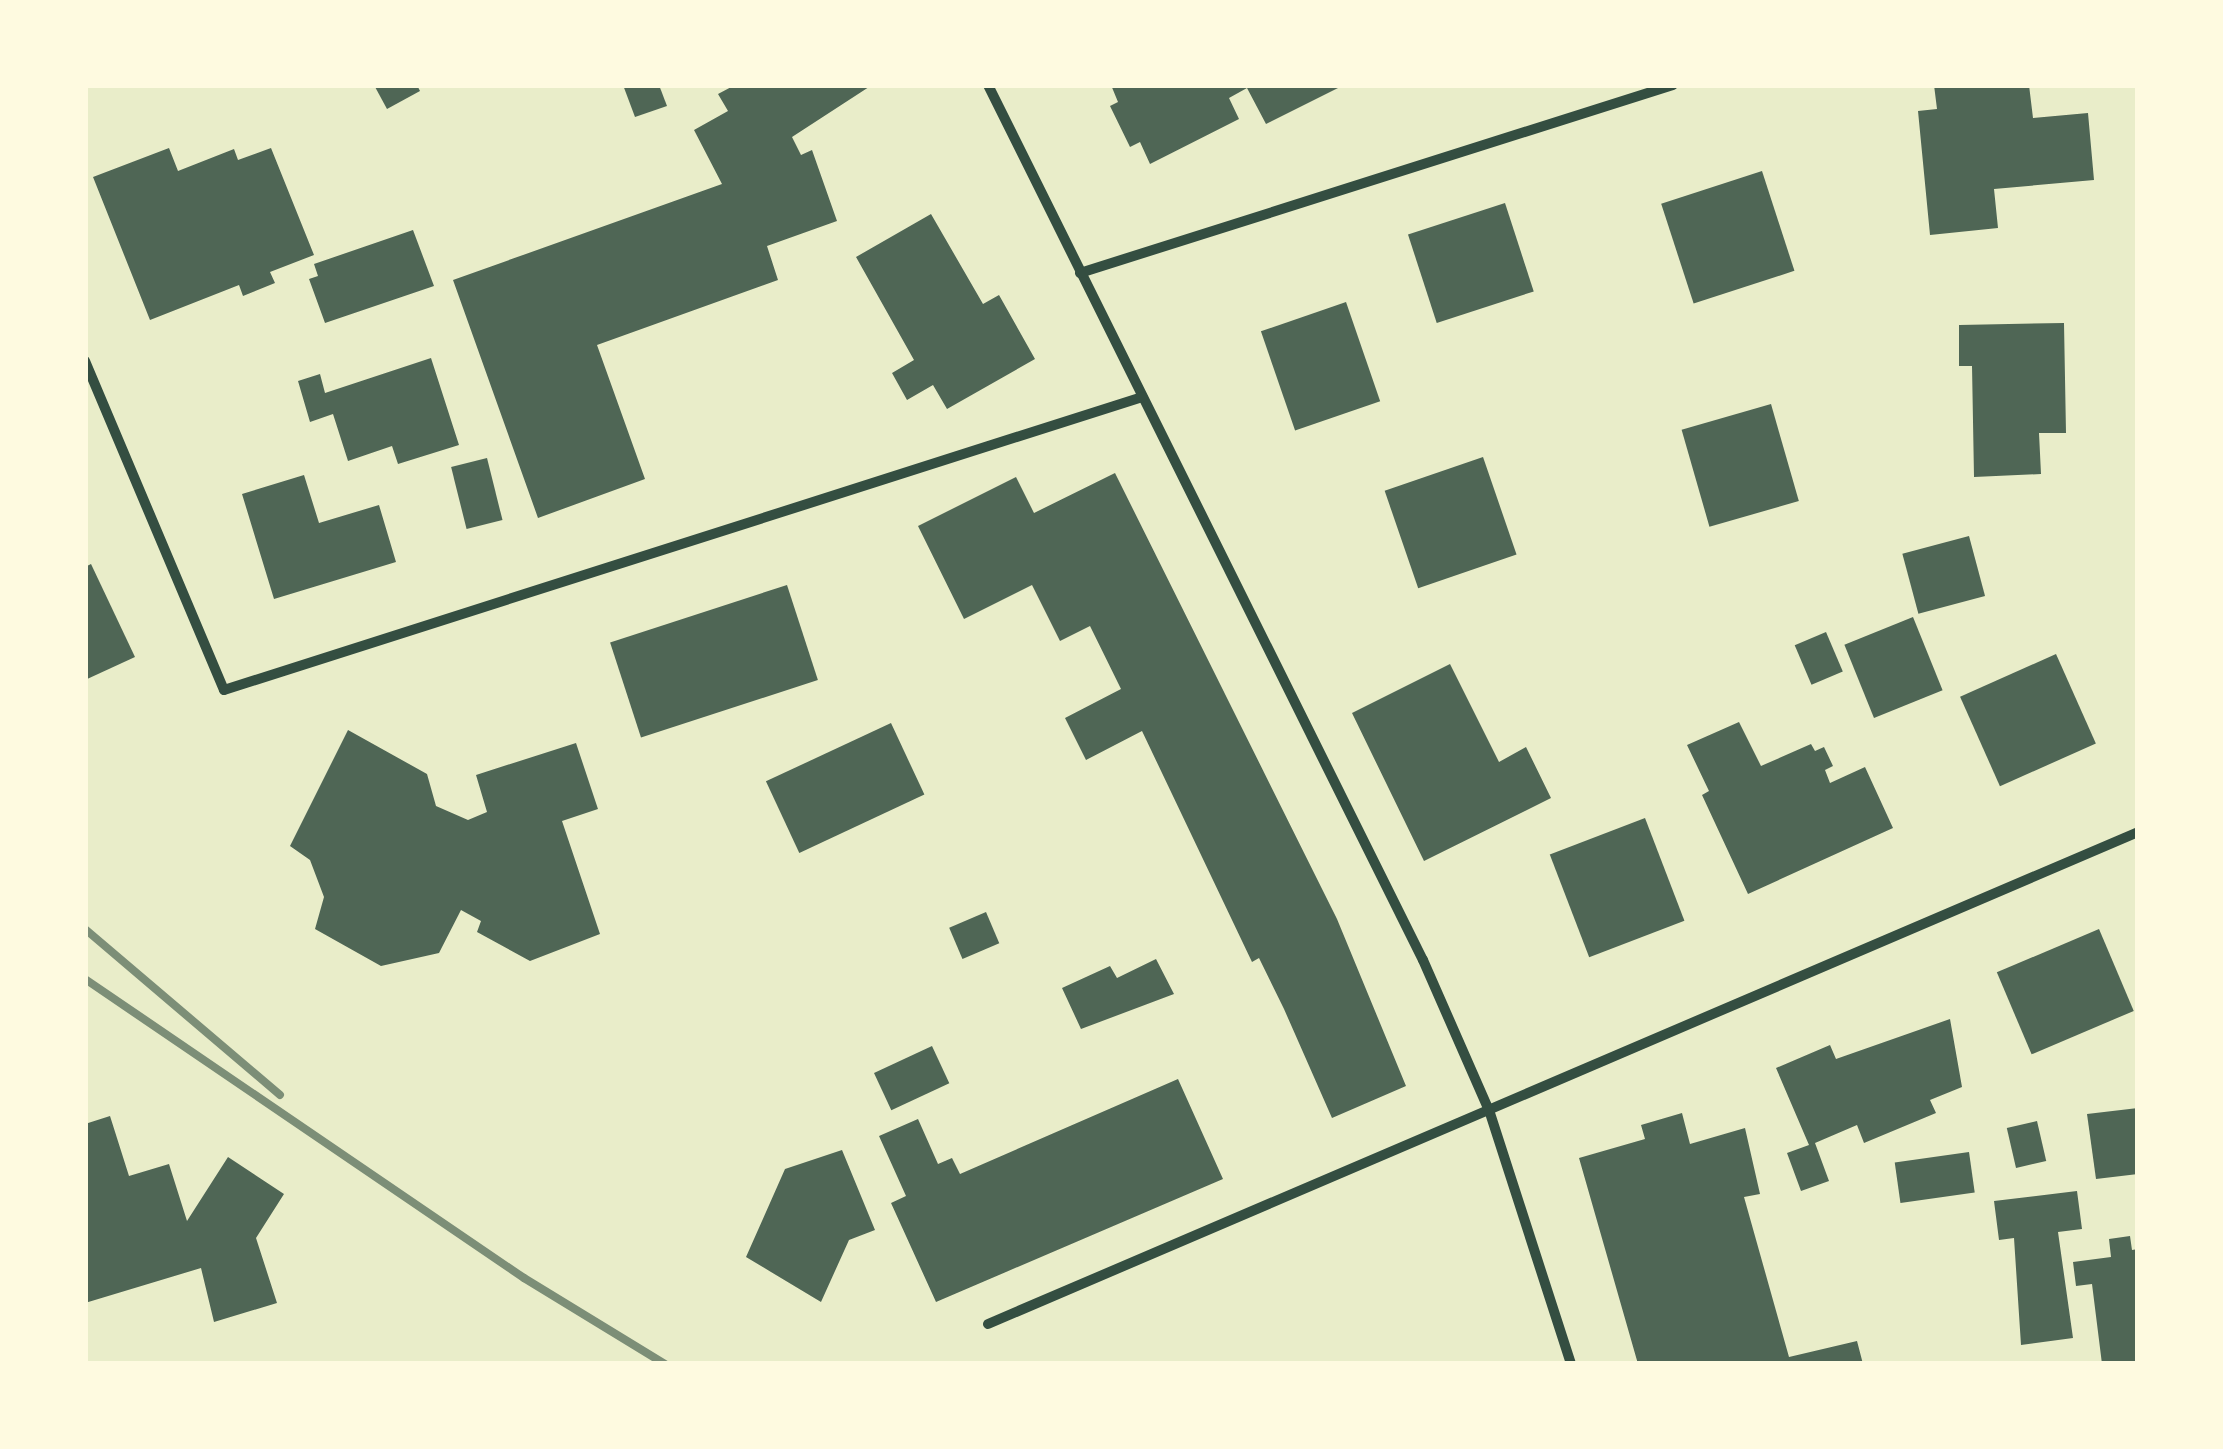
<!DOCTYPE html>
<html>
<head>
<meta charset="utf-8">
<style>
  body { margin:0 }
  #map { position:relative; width:2223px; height:1449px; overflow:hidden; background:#e9edc9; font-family:Spectral,serif }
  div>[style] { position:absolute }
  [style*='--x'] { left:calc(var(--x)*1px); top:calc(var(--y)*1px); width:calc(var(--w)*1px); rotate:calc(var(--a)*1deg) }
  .building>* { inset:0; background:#4f6655; transform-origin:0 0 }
  .minor>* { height:10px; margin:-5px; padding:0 5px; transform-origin:5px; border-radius:5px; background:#344e41 }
  .rail>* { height:8px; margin:-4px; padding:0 4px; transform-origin:4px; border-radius:4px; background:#7c8e77 }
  span { translate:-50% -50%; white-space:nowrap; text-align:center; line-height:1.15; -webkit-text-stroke:10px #fefae0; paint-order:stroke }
  .frame { position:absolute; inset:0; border:88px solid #fefae0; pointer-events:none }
</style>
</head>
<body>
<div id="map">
  <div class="building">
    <div style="clip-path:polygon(374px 85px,417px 85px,420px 91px,387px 109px)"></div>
    <div style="clip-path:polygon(623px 85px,659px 85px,667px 106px,635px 117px)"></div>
    <div style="clip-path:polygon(735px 85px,872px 85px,792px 137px,801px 155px,812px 150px,837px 221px,767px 246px,778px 280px,597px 345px,645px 479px,538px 518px,453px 280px,722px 184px,694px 130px,728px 111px,718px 94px)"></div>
    <div style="clip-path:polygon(1111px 85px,1344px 85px,1266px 124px,1247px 88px,1229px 98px,1239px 119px,1150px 164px,1140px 142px,1130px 147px,1110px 106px,1118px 102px)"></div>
    <div style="clip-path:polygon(1934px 85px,2029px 85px,2033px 118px,2088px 113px,2094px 180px,1994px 189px,1998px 228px,1930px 235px,1918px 111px,1937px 109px)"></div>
    <div style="clip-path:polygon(169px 148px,178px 171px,234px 149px,238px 160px,271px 148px,314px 255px,270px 272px,275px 283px,243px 296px,239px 285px,150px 320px,93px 177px)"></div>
    <div style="left:1762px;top:171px;width:105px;height:106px;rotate:72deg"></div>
    <div style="left:1505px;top:203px;width:93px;height:102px;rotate:72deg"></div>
    <div style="clip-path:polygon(931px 214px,983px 304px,999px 295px,1035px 359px,947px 409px,933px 385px,907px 400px,892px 373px,914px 360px,856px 257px)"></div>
    <div style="clip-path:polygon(413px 230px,434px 286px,325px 323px,309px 279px,318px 276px,314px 264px)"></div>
    <div style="left:1346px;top:302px;width:105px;height:90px;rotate:71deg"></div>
    <div style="clip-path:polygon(2064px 323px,2066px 433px,2039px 433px,2041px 474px,1974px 477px,1972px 366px,1959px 366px,1959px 325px)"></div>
    <div style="clip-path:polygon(431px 358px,459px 445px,398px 464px,392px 446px,348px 461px,333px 414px,310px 422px,298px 381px,320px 374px,325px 393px)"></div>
    <div style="left:1771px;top:404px;width:101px;height:93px;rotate:74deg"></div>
    <div style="left:1483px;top:457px;width:103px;height:104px;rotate:71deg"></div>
    <div style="left:487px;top:458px;width:64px;height:37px;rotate:76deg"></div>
    <div style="clip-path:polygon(1115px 473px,1337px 919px,1406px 1086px,1332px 1118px,1284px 1009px,1259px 958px,1252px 962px,1142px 731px,1086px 760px,1065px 718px,1121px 689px,1090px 626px,1060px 641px,1032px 585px,964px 619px,918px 526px,1016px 477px,1034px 513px)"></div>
    <div style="clip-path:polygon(304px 475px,319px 523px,379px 505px,396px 562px,274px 599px,242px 494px)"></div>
    <div style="left:1969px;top:536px;width:62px;height:69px;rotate:75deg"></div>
    <div style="clip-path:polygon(91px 564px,135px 657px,85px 680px,85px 567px)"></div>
    <div style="left:787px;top:585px;width:100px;height:186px;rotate:72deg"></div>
    <div style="left:1913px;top:617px;width:79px;height:74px;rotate:68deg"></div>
    <div style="left:1826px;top:632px;width:43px;height:34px;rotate:67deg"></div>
    <div style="left:2056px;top:654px;width:98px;height:105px;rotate:66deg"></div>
    <div style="clip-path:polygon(1450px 664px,1499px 762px,1526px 747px,1551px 798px,1424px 861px,1352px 713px)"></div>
    <div style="clip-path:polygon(1739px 722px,1761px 766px,1811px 744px,1815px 751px,1824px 747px,1833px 766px,1825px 770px,1830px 783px,1865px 767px,1893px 828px,1748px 894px,1702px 795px,1709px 791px,1687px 745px)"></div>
    <div style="left:891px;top:723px;width:79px;height:138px;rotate:65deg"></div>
    <div style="clip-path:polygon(348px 730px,427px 774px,436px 806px,468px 820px,487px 812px,476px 775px,576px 743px,598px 809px,562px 821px,600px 934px,530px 961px,477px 932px,481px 921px,461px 910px,439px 953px,381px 966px,315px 929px,324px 897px,310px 860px,290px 846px)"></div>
    <div style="left:1645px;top:818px;width:110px;height:102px;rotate:69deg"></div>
    <div style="left:986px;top:912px;width:34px;height:40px;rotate:67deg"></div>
    <div style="left:2099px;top:929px;width:89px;height:111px;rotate:67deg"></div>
    <div style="clip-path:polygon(1156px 959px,1174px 994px,1081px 1029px,1062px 988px,1110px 966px,1117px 978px)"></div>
    <div style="clip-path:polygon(1950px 1019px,1962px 1087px,1930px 1100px,1936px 1113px,1864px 1143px,1857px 1125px,1815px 1143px,1829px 1181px,1801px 1191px,1787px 1153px,1809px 1145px,1776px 1068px,1830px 1045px,1836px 1059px)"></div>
    <div style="left:932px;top:1046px;width:41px;height:64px;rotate:65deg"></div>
    <div style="clip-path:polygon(1178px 1079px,1223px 1179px,936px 1302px,891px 1203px,906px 1196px,879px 1136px,918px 1119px,938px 1164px,952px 1158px,960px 1174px)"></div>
    <div style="clip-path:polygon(2138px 1108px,2138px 1174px,2096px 1179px,2087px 1114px)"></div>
    <div style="clip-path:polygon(1682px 1113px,1690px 1144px,1745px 1128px,1760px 1194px,1744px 1197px,1789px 1357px,1857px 1341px,1863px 1364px,1638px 1364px,1579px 1158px,1645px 1139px,1641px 1125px)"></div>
    <div style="clip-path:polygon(110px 1116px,129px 1176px,169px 1164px,187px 1221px,228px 1157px,284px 1194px,256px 1238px,277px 1303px,214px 1322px,201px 1268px,85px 1303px,85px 1124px)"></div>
    <div style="left:2037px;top:1121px;width:41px;height:31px;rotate:77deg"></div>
    <div style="clip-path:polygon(842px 1150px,875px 1230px,849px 1240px,821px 1302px,746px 1257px,785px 1169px)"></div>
    <div style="left:1969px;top:1152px;width:41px;height:75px;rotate:82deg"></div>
    <div style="clip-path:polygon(2077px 1191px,2082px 1229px,2058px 1232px,2073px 1338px,2021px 1345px,2014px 1238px,1999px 1240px,1994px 1201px)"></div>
    <div style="clip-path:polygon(2130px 1236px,2132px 1250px,2138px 1249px,2138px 1364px,2102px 1364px,2092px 1284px,2076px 1286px,2073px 1262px,2111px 1257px,2109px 1239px)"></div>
  </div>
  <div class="minor">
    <div style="--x:988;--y:85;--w:977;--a:63.57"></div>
    <div style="--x:1423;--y:960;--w:164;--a:66.3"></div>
    <div style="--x:1489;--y:1110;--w:267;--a:72.1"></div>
    <div style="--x:1080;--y:273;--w:622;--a:-17.59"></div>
    <div style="--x:85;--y:361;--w:357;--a:67.1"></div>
    <div style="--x:224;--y:690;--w:964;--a:-17.7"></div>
    <div style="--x:988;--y:1324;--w:1251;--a:-23.16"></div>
  </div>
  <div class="rail">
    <div style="--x:85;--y:929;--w:256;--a:40.4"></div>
    <div style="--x:85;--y:979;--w:531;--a:34.26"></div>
    <div style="--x:524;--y:1278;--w:165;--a:31.4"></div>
  </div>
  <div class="frame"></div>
</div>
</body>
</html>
